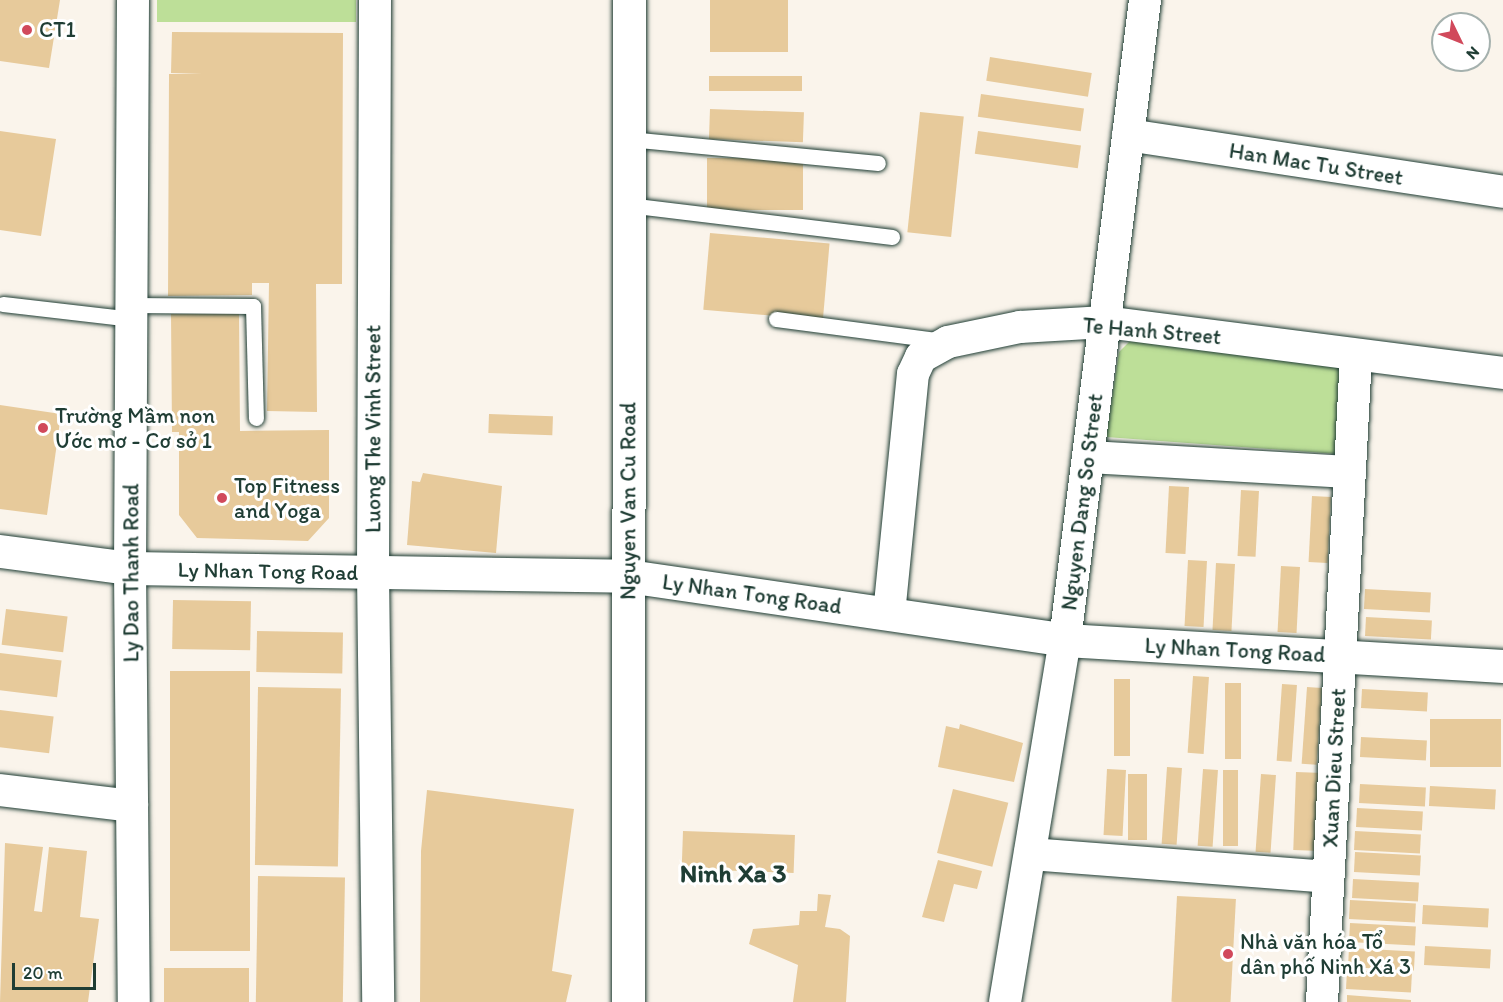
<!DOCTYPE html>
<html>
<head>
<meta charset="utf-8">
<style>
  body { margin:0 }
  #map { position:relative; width:1503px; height:1002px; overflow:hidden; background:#faf4eb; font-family:Itim,sans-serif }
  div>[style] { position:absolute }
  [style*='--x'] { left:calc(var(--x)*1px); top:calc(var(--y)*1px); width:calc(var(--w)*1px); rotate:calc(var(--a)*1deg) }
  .green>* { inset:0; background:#bddf98; transform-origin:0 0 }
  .building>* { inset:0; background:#e7ca9b; transform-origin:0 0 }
  .roads { filter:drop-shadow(0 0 2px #1f3d34) drop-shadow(0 0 2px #1f3d34) }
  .service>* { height:15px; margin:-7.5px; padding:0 7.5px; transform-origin:7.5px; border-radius:7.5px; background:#fff }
  .minor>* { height:32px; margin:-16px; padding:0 16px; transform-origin:16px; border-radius:16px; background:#fff }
  .tertiary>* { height:33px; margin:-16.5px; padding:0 16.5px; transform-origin:16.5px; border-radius:16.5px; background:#fff }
  .primary>* { height:33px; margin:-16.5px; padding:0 16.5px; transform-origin:16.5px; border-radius:16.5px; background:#fff }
  .dots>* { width:16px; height:16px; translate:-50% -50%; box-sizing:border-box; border:3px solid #fff; border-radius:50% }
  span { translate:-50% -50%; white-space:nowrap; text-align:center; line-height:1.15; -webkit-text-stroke:6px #fff; paint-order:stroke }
  .poi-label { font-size:22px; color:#1f3d34 }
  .left { translate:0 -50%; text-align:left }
  .street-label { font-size:22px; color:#1f3d34 }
  .quarter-label { font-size:26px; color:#1f3d34; font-weight:700 }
  .north { position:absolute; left:1431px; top:12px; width:60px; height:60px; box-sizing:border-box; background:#fff; border:2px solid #a5b1ae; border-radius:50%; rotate:133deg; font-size:16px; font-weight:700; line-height:24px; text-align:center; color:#1f3d34 }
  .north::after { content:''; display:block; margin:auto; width:21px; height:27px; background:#d1495b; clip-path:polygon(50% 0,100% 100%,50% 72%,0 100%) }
  .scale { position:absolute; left:12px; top:963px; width:84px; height:27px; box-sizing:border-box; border:3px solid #1f3d34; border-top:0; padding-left:8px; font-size:18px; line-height:21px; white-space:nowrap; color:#1f3d34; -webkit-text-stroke:4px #fff; paint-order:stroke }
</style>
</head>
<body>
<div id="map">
  <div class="green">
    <div style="left:157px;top:0;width:199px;height:22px"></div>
    <div style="clip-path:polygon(1131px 340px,1343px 364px,1337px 454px,1106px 437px,1119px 352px)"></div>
  </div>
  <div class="building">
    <div style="clip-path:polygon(0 0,60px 0,49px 68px,0 61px)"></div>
    <div style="left:710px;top:0;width:78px;height:52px"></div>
    <div style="clip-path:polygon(172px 32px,343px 33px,342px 284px,316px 284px,317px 412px,267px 411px,269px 283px,252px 283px,252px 295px,168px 296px,169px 74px,202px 74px,171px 73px)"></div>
    <div style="left:990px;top:57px;width:103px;height:24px;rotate:9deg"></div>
    <div style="left:709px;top:76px;width:93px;height:15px"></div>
    <div style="left:981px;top:94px;width:104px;height:23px;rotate:8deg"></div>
    <div style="left:710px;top:109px;width:94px;height:30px;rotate:2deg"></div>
    <div style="left:920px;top:112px;width:44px;height:121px;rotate:6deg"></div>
    <div style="clip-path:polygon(0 131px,56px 139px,41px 236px,0 230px)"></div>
    <div style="left:978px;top:131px;width:104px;height:23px;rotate:8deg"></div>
    <div style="left:707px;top:158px;width:96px;height:52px"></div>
    <div style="left:710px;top:233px;width:120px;height:77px;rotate:5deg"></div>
    <div style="clip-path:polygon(239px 313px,240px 431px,329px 430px,329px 518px,308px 541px,197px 538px,179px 515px,179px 432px,172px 432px,171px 314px)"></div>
    <div style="clip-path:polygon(0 405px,61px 414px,47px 515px,0 509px)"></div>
    <div style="left:489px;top:414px;width:64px;height:19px;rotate:2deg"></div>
    <div style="clip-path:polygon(423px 473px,502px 486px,496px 553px,407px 545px,412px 481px,420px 482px)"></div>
    <div style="left:1169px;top:486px;width:20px;height:67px;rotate:3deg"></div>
    <div style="left:1241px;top:490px;width:18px;height:66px;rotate:3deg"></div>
    <div style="left:1312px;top:496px;width:19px;height:66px;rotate:3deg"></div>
    <div style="left:1188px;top:560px;width:19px;height:66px;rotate:3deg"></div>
    <div style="left:1216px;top:563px;width:19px;height:67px;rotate:3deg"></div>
    <div style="left:1281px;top:566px;width:19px;height:66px;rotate:3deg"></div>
    <div style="left:1365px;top:589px;width:66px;height:20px;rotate:3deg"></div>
    <div style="left:173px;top:600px;width:78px;height:49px;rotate:1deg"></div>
    <div style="left:6px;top:609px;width:62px;height:36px;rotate:7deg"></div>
    <div style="left:1366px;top:617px;width:66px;height:19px;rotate:3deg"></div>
    <div style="left:257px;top:631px;width:86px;height:41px;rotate:1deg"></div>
    <div style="left:0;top:653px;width:62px;height:37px;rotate:7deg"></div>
    <div style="left:170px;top:671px;width:80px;height:280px"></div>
    <div style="left:1193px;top:676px;width:16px;height:77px;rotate:4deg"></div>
    <div style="left:1114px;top:679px;width:16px;height:77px"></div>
    <div style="left:1225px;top:683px;width:16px;height:76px"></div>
    <div style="left:1282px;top:684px;width:15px;height:77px;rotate:4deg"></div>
    <div style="left:258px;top:687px;width:83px;height:178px;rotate:1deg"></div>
    <div style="left:1307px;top:687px;width:15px;height:77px;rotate:4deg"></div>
    <div style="left:1362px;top:689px;width:66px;height:19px;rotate:3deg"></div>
    <div style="left:0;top:710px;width:54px;height:37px;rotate:7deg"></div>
    <div style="left:1430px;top:719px;width:71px;height:48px"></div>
    <div style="clip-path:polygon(960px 724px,1023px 743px,1014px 782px,938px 767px,946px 726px,959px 729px)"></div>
    <div style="left:1361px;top:737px;width:66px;height:20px;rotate:3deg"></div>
    <div style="left:1167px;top:767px;width:15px;height:77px;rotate:4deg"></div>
    <div style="left:1107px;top:769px;width:19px;height:66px;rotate:3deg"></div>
    <div style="left:1203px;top:769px;width:15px;height:77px;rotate:4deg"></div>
    <div style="left:1223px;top:770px;width:15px;height:76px"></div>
    <div style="left:1296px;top:772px;width:27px;height:78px;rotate:2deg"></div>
    <div style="left:1128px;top:774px;width:19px;height:66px"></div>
    <div style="left:1261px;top:774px;width:15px;height:78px;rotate:4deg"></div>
    <div style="left:1360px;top:784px;width:66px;height:19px;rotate:3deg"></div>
    <div style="left:1430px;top:786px;width:66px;height:20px;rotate:3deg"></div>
    <div style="left:953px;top:789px;width:57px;height:66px;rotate:14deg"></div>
    <div style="clip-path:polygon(427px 790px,574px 809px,552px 971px,572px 975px,566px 1002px,420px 1002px,421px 851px)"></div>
    <div style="left:1357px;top:808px;width:66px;height:19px;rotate:3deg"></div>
    <div style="left:683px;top:831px;width:112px;height:38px;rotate:2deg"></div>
    <div style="left:1355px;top:831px;width:66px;height:19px;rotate:3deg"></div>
    <div style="clip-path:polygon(5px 843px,43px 847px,34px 911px,42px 912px,49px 847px,87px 851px,80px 917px,99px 919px,88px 1002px,0 1002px)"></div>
    <div style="left:1355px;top:852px;width:66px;height:20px;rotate:3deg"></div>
    <div style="clip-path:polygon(938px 860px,982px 871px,977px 889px,954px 884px,944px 922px,922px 917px)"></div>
    <div style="left:258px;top:876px;width:87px;height:126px;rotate:1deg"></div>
    <div style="left:1353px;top:879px;width:66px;height:19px;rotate:3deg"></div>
    <div style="clip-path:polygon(818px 894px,831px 895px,825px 927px,840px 929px,850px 936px,846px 1002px,793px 1002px,798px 965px,749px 944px,753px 929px,799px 925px,800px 911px,817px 911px)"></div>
    <div style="left:1177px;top:896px;width:59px;height:106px;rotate:3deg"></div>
    <div style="left:1350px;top:900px;width:66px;height:19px;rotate:3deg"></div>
    <div style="left:1423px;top:905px;width:66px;height:19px;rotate:3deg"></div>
    <div style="left:1350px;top:923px;width:66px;height:19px;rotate:3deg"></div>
    <div style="left:1425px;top:946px;width:66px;height:19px;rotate:3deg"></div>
    <div style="left:1349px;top:948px;width:66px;height:19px;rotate:3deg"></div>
    <div style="left:164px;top:968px;width:85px;height:34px"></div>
    <div style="left:1347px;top:970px;width:65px;height:19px;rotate:3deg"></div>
    <div style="clip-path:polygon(1347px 995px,1411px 1000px,1411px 1002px,1347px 1002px)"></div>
  </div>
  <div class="roads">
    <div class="service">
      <div style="--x:629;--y:139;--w:250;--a:5.5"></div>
      <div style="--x:628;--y:205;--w:266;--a:6.9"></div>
      <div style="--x:3;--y:304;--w:130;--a:6.6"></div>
      <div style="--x:132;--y:305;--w:121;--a:0.5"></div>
      <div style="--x:253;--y:306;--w:112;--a:88.5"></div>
      <div style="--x:776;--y:319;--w:167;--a:7.5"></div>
    </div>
    <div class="minor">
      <div style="--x:133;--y:0;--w:568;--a:90.3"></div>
      <div style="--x:130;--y:568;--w:434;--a:89.5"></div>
      <div style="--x:375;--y:0;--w:573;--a:90.2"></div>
      <div style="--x:373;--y:573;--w:429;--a:89.3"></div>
      <div style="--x:1128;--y:135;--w:379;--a:8.6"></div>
      <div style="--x:1088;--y:457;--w:262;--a:3.3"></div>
      <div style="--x:889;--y:614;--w:241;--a:-84.3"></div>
      <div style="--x:913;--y:374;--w:19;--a:-65"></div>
      <div style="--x:921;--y:357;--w:31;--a:-29"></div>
      <div style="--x:948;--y:342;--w:74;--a:-11.8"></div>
      <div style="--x:1020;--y:327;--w:85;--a:-3.4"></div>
      <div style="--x:1105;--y:322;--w:401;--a:7.3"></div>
      <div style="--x:0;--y:790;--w:133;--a:6.9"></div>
      <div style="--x:1030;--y:854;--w:299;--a:4.4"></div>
      <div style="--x:1005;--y:1002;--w:367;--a:-80.6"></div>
      <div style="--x:1065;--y:640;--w:645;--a:-82.87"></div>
      <div style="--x:1322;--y:1002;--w:648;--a:-86.99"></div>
    </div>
    <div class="tertiary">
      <div style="--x:0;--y:551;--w:131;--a:7.5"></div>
      <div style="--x:130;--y:568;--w:498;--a:0.9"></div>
      <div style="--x:628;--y:576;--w:442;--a:8.3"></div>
      <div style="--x:1065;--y:640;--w:439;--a:3.4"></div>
    </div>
    <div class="primary">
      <div style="--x:628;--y:1002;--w:1002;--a:-89.94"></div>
    </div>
  </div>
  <div class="dots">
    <div style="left:27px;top:30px;background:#d1495b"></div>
    <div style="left:43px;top:428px;background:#d1495b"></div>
    <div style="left:222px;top:498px;background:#d1495b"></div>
    <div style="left:1228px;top:954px;background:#d1495b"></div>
  </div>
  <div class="poi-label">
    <span class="left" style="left:39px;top:30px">CT1</span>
    <span class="left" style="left:55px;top:428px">Trường Mầm non<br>Ước mơ - Cơ sở 1</span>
    <span class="left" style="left:234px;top:498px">Top Fitness<br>and Yoga</span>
    <span class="left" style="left:1240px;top:954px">Nhà văn hóa Tổ<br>dân phố Ninh Xá 3</span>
  </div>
  <div class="street-label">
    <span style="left:1316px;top:164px;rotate:9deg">Han Mac Tu Street</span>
    <span style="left:1152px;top:331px;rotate:5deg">Te Hanh Street</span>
    <span style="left:373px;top:429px;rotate:-90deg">Luong The Vinh Street</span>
    <span style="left:628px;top:501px;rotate:-90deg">Nguyen Van Cu Road</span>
    <span style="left:1082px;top:502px;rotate:-83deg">Nguyen Dang So Street</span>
    <span style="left:268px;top:571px;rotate:1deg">Ly Nhan Tong Road</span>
    <span style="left:131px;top:573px;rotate:-90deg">Ly Dao Thanh Road</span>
    <span style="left:752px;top:594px;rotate:8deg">Ly Nhan Tong Road</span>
    <span style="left:1235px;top:650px;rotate:3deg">Ly Nhan Tong Road</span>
    <span style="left:1334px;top:768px;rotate:-87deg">Xuan Dieu Street</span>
  </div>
  <div class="quarter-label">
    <span style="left:733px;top:874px">Ninh Xa 3</span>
  </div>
  <div class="north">N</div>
  <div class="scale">20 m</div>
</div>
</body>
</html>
